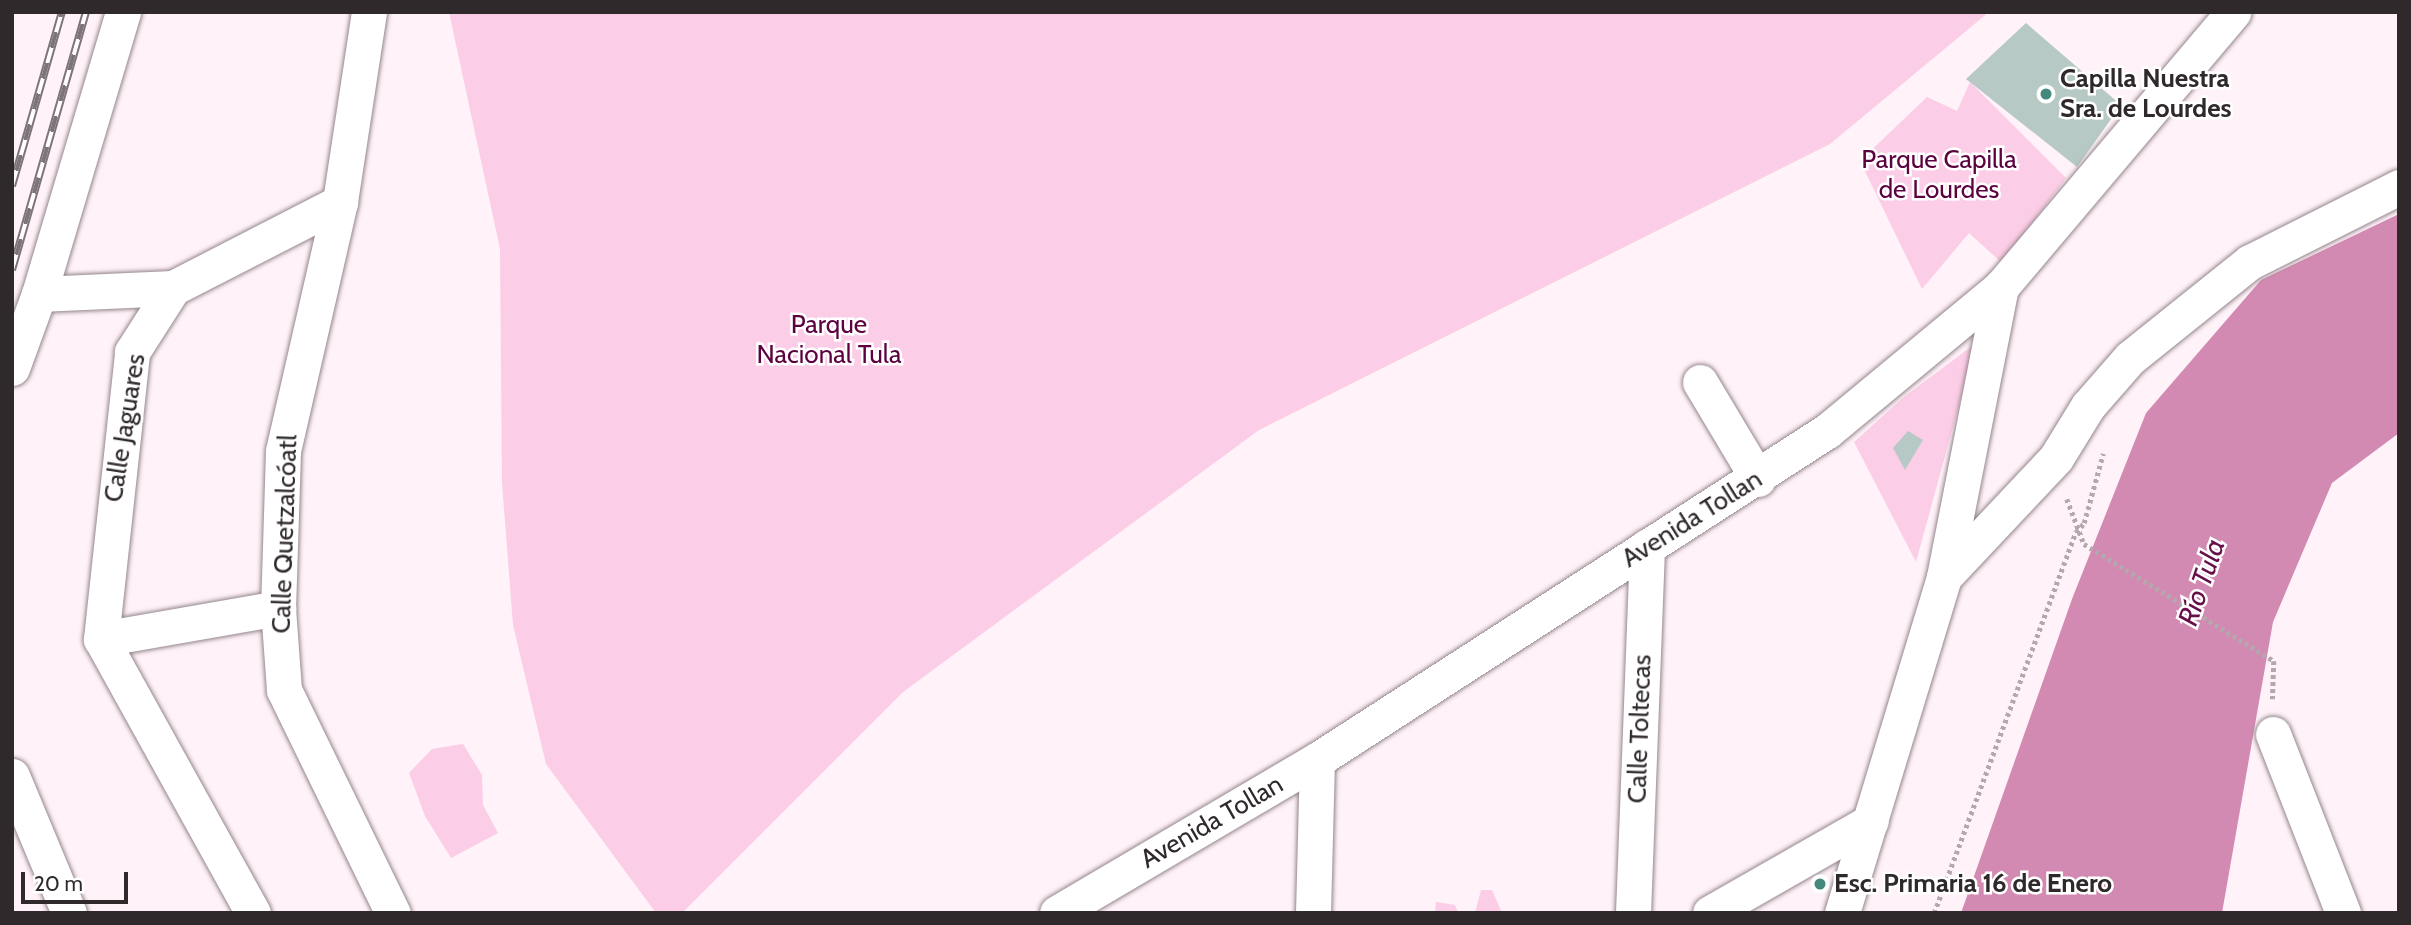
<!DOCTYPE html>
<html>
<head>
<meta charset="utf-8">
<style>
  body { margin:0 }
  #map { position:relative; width:2411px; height:925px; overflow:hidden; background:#fff2f8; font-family:Cabin,sans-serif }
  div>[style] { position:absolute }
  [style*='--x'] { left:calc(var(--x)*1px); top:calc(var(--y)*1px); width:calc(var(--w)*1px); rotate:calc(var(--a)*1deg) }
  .green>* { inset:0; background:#fccde6 }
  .water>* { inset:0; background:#d38ab2 }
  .building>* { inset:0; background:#b6c9c5 }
  .path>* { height:4.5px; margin-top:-2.25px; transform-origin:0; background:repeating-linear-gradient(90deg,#b2a8ad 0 3.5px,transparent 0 7px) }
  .roads { filter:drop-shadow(0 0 2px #94868d) drop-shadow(0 0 2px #94868d) }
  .minor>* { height:35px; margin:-17.5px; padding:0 17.5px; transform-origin:17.5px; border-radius:17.5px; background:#fff }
  .rail>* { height:8px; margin-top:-4px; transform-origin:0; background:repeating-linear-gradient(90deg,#fff 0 16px,#7d7479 0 32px); box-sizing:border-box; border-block:2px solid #7d7479 }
  .dots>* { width:19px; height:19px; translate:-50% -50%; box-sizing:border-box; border:4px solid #fff; border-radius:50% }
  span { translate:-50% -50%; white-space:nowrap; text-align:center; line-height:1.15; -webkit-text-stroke:5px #fff; paint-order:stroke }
  .poi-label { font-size:26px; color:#2f292c; font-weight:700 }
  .left { translate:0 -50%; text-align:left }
  .park-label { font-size:26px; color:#5c0240 }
  .street-label { font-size:26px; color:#2f292c }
  .water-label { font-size:28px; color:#660f49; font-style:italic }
  .frame { position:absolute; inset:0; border:14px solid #2f292c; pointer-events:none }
  .scale { position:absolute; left:21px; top:872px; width:107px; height:32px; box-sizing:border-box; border:4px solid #2f292c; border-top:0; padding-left:9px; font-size:21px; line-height:24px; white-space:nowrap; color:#2f292c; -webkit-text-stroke:5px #fff; paint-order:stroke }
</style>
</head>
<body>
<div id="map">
  <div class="green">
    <div style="clip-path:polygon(449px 12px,1989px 12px,1830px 144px,1259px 430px,903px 692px,682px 913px,656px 913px,546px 764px,513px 625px,502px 483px,500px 249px)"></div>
    <div style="clip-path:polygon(1970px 82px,2066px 178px,2002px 263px,1969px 233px,1922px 289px,1860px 161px,1927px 97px,1957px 111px)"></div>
    <div style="clip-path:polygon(1976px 343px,1916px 562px,1854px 442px,1904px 397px)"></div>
    <div style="clip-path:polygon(463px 744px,482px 775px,483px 805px,498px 833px,451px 858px,425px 816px,409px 773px,432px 749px)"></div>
    <div style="clip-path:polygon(1481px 890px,1492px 890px,1502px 913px,1475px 913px)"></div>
    <div style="clip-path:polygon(1436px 902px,1455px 905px,1458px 913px,1435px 913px)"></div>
  </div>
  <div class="water">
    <div style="clip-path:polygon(2399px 214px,2399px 433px,2332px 483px,2273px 622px,2222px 913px,1961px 913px,2072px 599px,2146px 413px,2261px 280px)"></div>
  </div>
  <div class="building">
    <div style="clip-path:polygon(2026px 23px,2121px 105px,2077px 167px,1966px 79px)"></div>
    <div style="clip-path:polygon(1908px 431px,1923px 440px,1905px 470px,1893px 448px)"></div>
  </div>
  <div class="path">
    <div style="--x:2067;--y:499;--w:48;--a:69.3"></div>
    <div style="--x:2084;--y:544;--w:223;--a:31.6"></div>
    <div style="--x:2274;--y:661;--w:38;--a:92"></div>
    <div style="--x:1934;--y:913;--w:407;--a:-69.6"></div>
    <div style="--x:2076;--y:532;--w:12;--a:-48"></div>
    <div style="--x:2084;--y:523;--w:72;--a:-74.6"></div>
  </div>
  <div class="roads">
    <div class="minor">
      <div style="--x:369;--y:12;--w:192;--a:98.7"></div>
      <div style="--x:340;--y:202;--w:255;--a:102.9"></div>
      <div style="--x:283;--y:451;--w:157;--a:91.8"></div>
      <div style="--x:278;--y:608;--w:82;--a:85.8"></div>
      <div style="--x:284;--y:690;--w:248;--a:64"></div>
      <div style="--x:39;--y:294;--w:134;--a:-2.6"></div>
      <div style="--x:12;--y:368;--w:79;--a:-70"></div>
      <div style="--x:39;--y:294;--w:294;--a:-73.4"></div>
      <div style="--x:1700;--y:382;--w:113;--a:59.1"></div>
      <div style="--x:1944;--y:577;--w:163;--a:-46.7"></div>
      <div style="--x:2056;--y:458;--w:61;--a:-58.4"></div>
      <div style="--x:2088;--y:406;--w:64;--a:-48.8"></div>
      <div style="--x:2130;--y:358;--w:154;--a:-38.7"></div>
      <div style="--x:2250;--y:262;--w:167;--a:-26.7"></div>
      <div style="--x:101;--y:639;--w:180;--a:-9.9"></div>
      <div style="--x:2273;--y:734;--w:192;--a:68.6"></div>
      <div style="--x:12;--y:776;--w:148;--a:67.4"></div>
      <div style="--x:253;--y:913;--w:313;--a:-119"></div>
      <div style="--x:101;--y:639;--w:289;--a:-83.8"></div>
      <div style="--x:132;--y:352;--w:76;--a:-57.4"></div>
      <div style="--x:173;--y:288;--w:188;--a:-27.2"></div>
      <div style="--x:1057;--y:913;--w:302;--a:-30.5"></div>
      <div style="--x:1317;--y:760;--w:607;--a:-32.83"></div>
      <div style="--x:1827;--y:431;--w:226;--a:-39.6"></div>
      <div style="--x:2001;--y:287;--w:360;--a:-49.8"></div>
      <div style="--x:1313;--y:913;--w:153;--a:-88.5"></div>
      <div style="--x:1633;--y:913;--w:367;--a:-87.8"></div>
      <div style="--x:1710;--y:913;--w:185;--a:-29.7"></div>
      <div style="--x:1842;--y:913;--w:351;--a:-73.1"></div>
      <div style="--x:1944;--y:577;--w:296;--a:-78.9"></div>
    </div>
  </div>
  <div class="rail">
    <div style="--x:12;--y:186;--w:181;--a:-74"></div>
    <div style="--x:12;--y:270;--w:268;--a:-74"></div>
  </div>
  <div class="dots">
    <div style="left:2046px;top:94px;background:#43887d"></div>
    <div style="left:1820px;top:884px;background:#43887d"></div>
  </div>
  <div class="poi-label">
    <span class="left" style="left:2060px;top:94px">Capilla Nuestra<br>Sra. de Lourdes</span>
    <span class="left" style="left:1834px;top:884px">Esc. Primaria 16 de Enero</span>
  </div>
  <div class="park-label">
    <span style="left:1939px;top:175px">Parque Capilla<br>de Lourdes</span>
    <span style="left:829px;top:340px">Parque<br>Nacional Tula</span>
  </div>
  <div class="street-label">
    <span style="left:125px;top:428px;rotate:-81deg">Calle Jaguares</span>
    <span style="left:1692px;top:519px;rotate:-32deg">Avenida Tollan</span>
    <span style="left:285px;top:534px;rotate:-88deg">Calle Quetzalcóatl</span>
    <span style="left:1640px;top:729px;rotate:-88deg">Calle Toltecas</span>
    <span style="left:1212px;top:822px;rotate:-30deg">Avenida Tollan</span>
  </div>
  <div class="water-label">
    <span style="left:2201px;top:582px;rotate:-71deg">Río Tula</span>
  </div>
  <div class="frame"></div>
  <div class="scale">20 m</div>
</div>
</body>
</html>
